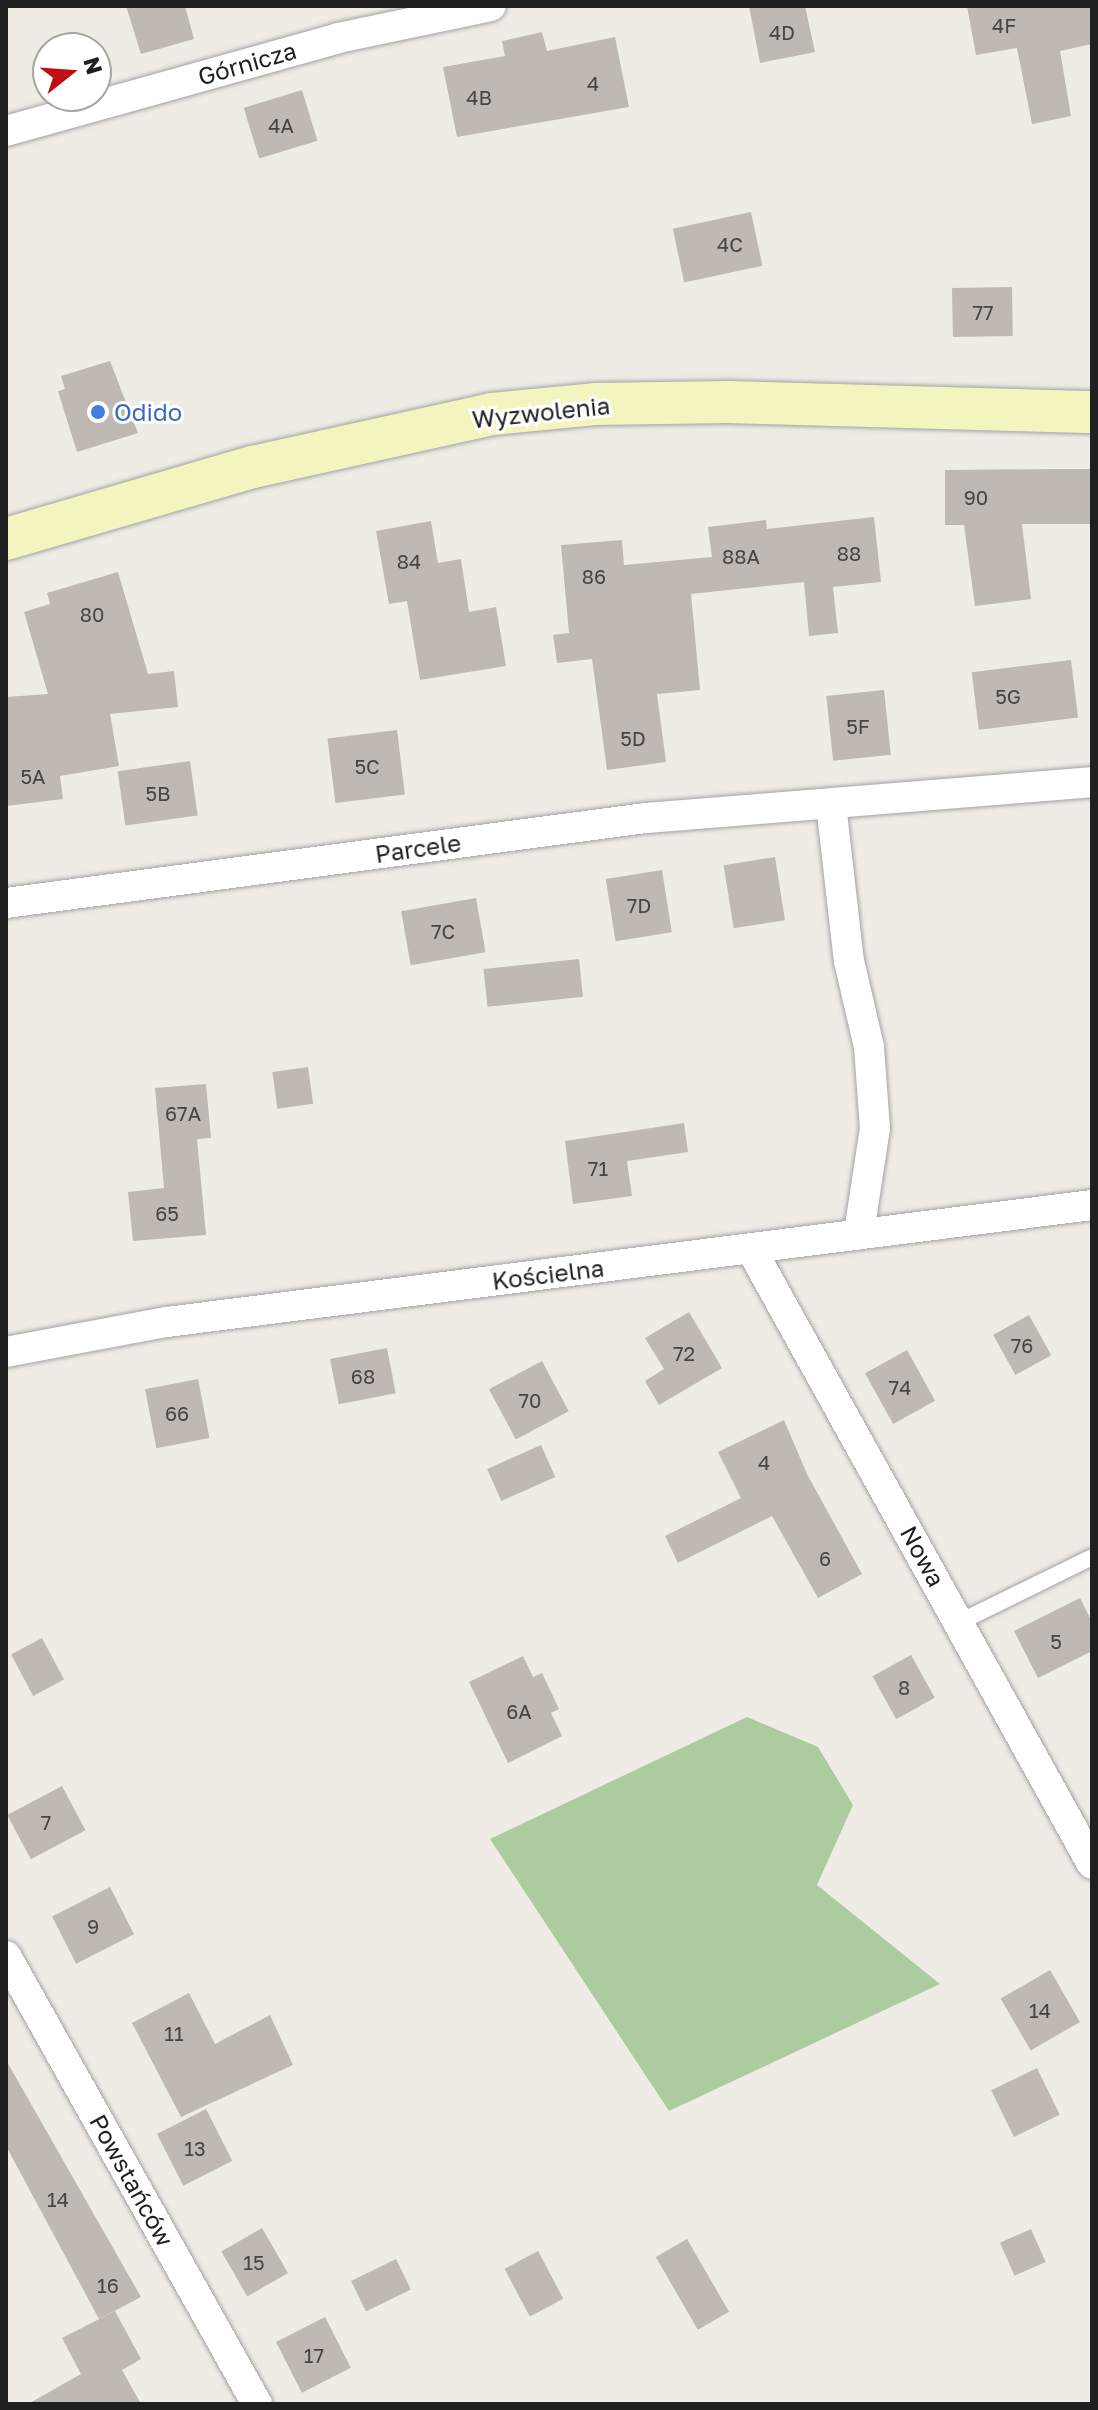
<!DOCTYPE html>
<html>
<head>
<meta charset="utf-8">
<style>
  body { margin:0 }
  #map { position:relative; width:1098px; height:2410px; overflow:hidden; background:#efece6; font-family:"Golos Text",sans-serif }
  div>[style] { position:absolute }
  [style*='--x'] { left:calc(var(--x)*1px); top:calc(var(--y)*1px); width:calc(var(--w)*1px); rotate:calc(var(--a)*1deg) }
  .forest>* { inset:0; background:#accb9e }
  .building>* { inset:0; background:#bfb8b3; transform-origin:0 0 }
  .roads { filter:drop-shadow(0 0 2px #a3a3a3) drop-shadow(0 0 2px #a3a3a3) }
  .lane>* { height:16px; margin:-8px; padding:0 8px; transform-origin:8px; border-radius:8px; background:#fff }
  .street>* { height:30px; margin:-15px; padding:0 15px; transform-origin:15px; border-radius:15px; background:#fff }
  .secondary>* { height:42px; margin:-21px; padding:0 21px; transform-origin:21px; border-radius:21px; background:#f4f5be }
  .dots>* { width:22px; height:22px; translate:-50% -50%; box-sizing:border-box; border:4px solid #fff; border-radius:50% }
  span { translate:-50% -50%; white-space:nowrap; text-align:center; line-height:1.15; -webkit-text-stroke:6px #fff; paint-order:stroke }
  .number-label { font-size:20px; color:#474544 }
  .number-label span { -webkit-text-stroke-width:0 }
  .street-label { font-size:24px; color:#1f1f1f }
  .shop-label { font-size:24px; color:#366cbe }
  .left { translate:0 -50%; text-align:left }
  .frame { position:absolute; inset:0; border:8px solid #1f1f1f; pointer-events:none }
  .north { position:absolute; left:32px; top:32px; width:80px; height:80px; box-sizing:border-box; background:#fff; border:2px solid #a5a5a5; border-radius:50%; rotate:73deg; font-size:22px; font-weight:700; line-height:32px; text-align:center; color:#1f1f1f }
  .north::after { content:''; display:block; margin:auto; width:28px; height:36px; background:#c00e12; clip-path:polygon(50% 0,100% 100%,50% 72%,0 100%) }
</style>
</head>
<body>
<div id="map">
  <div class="forest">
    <div style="clip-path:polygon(747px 1717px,818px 1747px,853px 1805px,817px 1885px,940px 1984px,669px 2111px,490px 1839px)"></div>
  </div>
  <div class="building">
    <div style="clip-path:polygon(126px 6px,185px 6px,194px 39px,141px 54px)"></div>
    <div style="clip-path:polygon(749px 6px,805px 6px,815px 52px,760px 63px)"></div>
    <div style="clip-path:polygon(967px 6px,1092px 6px,1092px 44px,1060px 51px,1071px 116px,1032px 124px,1017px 48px,976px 55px)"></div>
    <div style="clip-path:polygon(542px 32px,547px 51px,615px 37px,629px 107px,457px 137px,443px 67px,505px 56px,502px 41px)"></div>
    <div style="left:302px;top:90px;width:53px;height:61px;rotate:73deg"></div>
    <div style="left:751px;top:212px;width:55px;height:80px;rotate:78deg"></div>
    <div style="left:1012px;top:287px;width:49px;height:60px;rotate:89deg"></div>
    <div style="clip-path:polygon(110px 361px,138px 433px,77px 452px,58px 391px,65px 389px,61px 376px)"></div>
    <div style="clip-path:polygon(1059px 469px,1092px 469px,1092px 524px,1022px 524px,1031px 599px,975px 606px,964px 525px,945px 525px,945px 470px)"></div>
    <div style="clip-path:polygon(874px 517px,881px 582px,833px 587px,838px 633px,809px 636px,804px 582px,691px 594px,700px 690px,657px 694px,666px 762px,607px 770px,592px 659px,557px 663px,553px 635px,569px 633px,561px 545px,622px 540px,624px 565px,712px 557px,708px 527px,766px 520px,767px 529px)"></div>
    <div style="clip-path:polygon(431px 521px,438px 563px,461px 559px,469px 612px,496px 607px,506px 666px,420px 680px,407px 601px,389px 604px,376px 531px)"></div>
    <div style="clip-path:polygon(118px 572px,148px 674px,174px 671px,178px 707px,110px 714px,119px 766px,60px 776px,63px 799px,6px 806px,6px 697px,48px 694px,24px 612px,50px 604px,47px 593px)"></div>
    <div style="left:1071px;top:660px;width:58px;height:100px;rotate:83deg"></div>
    <div style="left:884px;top:690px;width:65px;height:58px;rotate:84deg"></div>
    <div style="left:397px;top:730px;width:65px;height:70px;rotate:83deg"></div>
    <div style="left:190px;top:761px;width:55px;height:73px;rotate:82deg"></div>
    <div style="left:775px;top:857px;width:64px;height:52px;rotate:81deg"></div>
    <div style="left:662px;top:870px;width:63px;height:57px;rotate:81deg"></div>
    <div style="left:476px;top:898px;width:55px;height:76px;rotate:80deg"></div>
    <div style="left:579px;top:959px;width:38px;height:96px;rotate:84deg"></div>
    <div style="left:308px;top:1067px;width:37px;height:36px;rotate:82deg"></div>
    <div style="clip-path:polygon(206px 1084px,211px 1138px,197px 1139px,206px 1235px,133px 1241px,128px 1192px,164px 1188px,155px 1088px)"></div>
    <div style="clip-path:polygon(684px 1123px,688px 1152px,627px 1161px,632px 1196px,573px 1204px,565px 1141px)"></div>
    <div style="clip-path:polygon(689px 1312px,722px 1368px,659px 1405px,645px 1381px,664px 1369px,645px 1338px)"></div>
    <div style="left:1029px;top:1315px;width:46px;height:41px;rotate:61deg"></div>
    <div style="left:387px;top:1348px;width:46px;height:58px;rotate:79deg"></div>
    <div style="left:907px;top:1350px;width:58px;height:48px;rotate:61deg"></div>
    <div style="left:542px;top:1361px;width:57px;height:60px;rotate:62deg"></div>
    <div style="left:198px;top:1379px;width:60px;height:54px;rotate:79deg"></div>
    <div style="clip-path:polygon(784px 1420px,807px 1474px,862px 1574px,818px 1598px,772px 1516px,678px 1563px,665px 1536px,741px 1498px,718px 1452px)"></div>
    <div style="left:541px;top:1445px;width:35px;height:59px;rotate:66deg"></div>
    <div style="clip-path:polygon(1080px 1598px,1092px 1622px,1092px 1651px,1038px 1678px,1014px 1631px)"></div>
    <div style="left:42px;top:1638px;width:47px;height:35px;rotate:62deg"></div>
    <div style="left:911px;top:1655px;width:49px;height:44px;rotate:61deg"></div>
    <div style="clip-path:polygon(523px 1656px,533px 1677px,542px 1673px,559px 1709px,551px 1713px,562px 1736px,508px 1763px,469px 1682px)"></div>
    <div style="left:62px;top:1786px;width:50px;height:62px;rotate:62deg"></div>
    <div style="left:110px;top:1887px;width:53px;height:65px;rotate:63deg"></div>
    <div style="left:1050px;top:1970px;width:60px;height:57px;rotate:60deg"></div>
    <div style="clip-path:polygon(189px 1993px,215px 2044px,270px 2015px,293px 2065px,181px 2117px,132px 2023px)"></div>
    <div style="clip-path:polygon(6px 2060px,141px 2297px,99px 2319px,6px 2146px)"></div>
    <div style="left:1037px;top:2068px;width:52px;height:51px;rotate:64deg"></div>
    <div style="left:206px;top:2109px;width:58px;height:55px;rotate:63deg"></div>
    <div style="left:262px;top:2228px;width:52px;height:47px;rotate:60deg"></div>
    <div style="left:1031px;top:2229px;width:36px;height:34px;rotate:66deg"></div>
    <div style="left:687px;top:2239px;width:84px;height:36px;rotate:60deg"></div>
    <div style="left:538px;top:2251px;width:54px;height:38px;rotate:62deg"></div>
    <div style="left:396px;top:2259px;width:34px;height:50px;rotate:64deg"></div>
    <div style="clip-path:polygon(115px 2311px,141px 2359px,122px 2370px,141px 2404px,28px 2404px,81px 2374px,62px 2338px)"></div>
    <div style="left:325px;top:2317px;width:57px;height:55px;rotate:63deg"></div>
  </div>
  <div class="roads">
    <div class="lane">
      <div style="--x:960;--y:1622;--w:147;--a:-26.2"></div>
    </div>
    <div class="street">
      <div style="--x:6;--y:131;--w:345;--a:-15.6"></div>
      <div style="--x:338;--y:38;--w:156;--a:-11.8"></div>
      <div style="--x:831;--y:804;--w:158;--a:83.5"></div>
      <div style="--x:849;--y:961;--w:88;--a:76.9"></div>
      <div style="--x:869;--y:1047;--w:81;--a:85.8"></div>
      <div style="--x:875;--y:1128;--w:105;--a:98.7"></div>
      <div style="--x:6;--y:903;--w:646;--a:-7.57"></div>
      <div style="--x:646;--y:818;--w:447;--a:-4.6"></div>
      <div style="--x:751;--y:1249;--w:703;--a:60.99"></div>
      <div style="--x:6;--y:1352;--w:164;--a:-10.6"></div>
      <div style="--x:167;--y:1322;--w:932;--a:-7.21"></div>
      <div style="--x:6;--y:1956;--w:514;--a:60.74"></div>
    </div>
    <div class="secondary">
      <div style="--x:6;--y:539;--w:257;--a:-16.3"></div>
      <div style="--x:253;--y:467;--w:245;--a:-12.5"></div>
      <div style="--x:492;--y:414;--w:103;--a:-5.5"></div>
      <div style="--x:595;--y:404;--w:135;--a:-0.8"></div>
      <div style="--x:730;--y:402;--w:362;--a:1.6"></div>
    </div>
  </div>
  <div class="dots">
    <div style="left:98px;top:412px;background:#3f7fe0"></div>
  </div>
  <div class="number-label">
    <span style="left:1004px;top:25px">4F</span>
    <span style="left:782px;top:32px">4D</span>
    <span style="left:593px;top:83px">4</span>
    <span style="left:479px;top:97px">4B</span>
    <span style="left:281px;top:125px">4A</span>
    <span style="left:730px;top:244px">4C</span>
    <span style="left:983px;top:312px">77</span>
    <span style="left:976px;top:497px">90</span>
    <span style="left:849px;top:553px">88</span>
    <span style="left:741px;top:556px">88A</span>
    <span style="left:409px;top:561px">84</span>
    <span style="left:594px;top:576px">86</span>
    <span style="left:92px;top:614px">80</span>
    <span style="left:1008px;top:696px">5G</span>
    <span style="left:858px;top:726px">5F</span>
    <span style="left:633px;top:738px">5D</span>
    <span style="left:367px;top:766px">5C</span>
    <span style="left:33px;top:776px">5A</span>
    <span style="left:158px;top:793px">5B</span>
    <span style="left:639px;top:905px">7D</span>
    <span style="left:443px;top:931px">7C</span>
    <span style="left:183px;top:1113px">67A</span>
    <span style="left:598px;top:1168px">71</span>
    <span style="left:167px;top:1213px">65</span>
    <span style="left:1022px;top:1345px">76</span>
    <span style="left:684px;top:1353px">72</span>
    <span style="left:363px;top:1376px">68</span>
    <span style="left:900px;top:1387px">74</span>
    <span style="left:530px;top:1400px">70</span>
    <span style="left:177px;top:1413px">66</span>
    <span style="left:764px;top:1462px">4</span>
    <span style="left:825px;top:1558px">6</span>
    <span style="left:1056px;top:1641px">5</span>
    <span style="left:904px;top:1687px">8</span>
    <span style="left:519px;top:1711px">6A</span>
    <span style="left:46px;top:1822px">7</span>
    <span style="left:93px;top:1926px">9</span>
    <span style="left:1040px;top:2010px">14</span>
    <span style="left:174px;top:2033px">11</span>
    <span style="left:195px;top:2148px">13</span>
    <span style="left:58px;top:2199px">14</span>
    <span style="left:254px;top:2262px">15</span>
    <span style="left:108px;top:2285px">16</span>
    <span style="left:314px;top:2355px">17</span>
  </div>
  <div class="street-label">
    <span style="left:247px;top:63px;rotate:-16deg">Górnicza</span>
    <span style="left:541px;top:412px;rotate:-6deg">Wyzwolenia</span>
    <span style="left:418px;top:848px;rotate:-8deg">Parcele</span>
    <span style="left:548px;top:1274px;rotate:-7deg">Kościelna</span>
    <span style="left:923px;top:1556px;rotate:61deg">Nowa</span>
    <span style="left:132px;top:2180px;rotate:61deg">Powstańców</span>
  </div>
  <div class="shop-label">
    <span class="left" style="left:114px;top:412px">Odido</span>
  </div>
  <div class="frame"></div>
  <div class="north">N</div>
</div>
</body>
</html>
